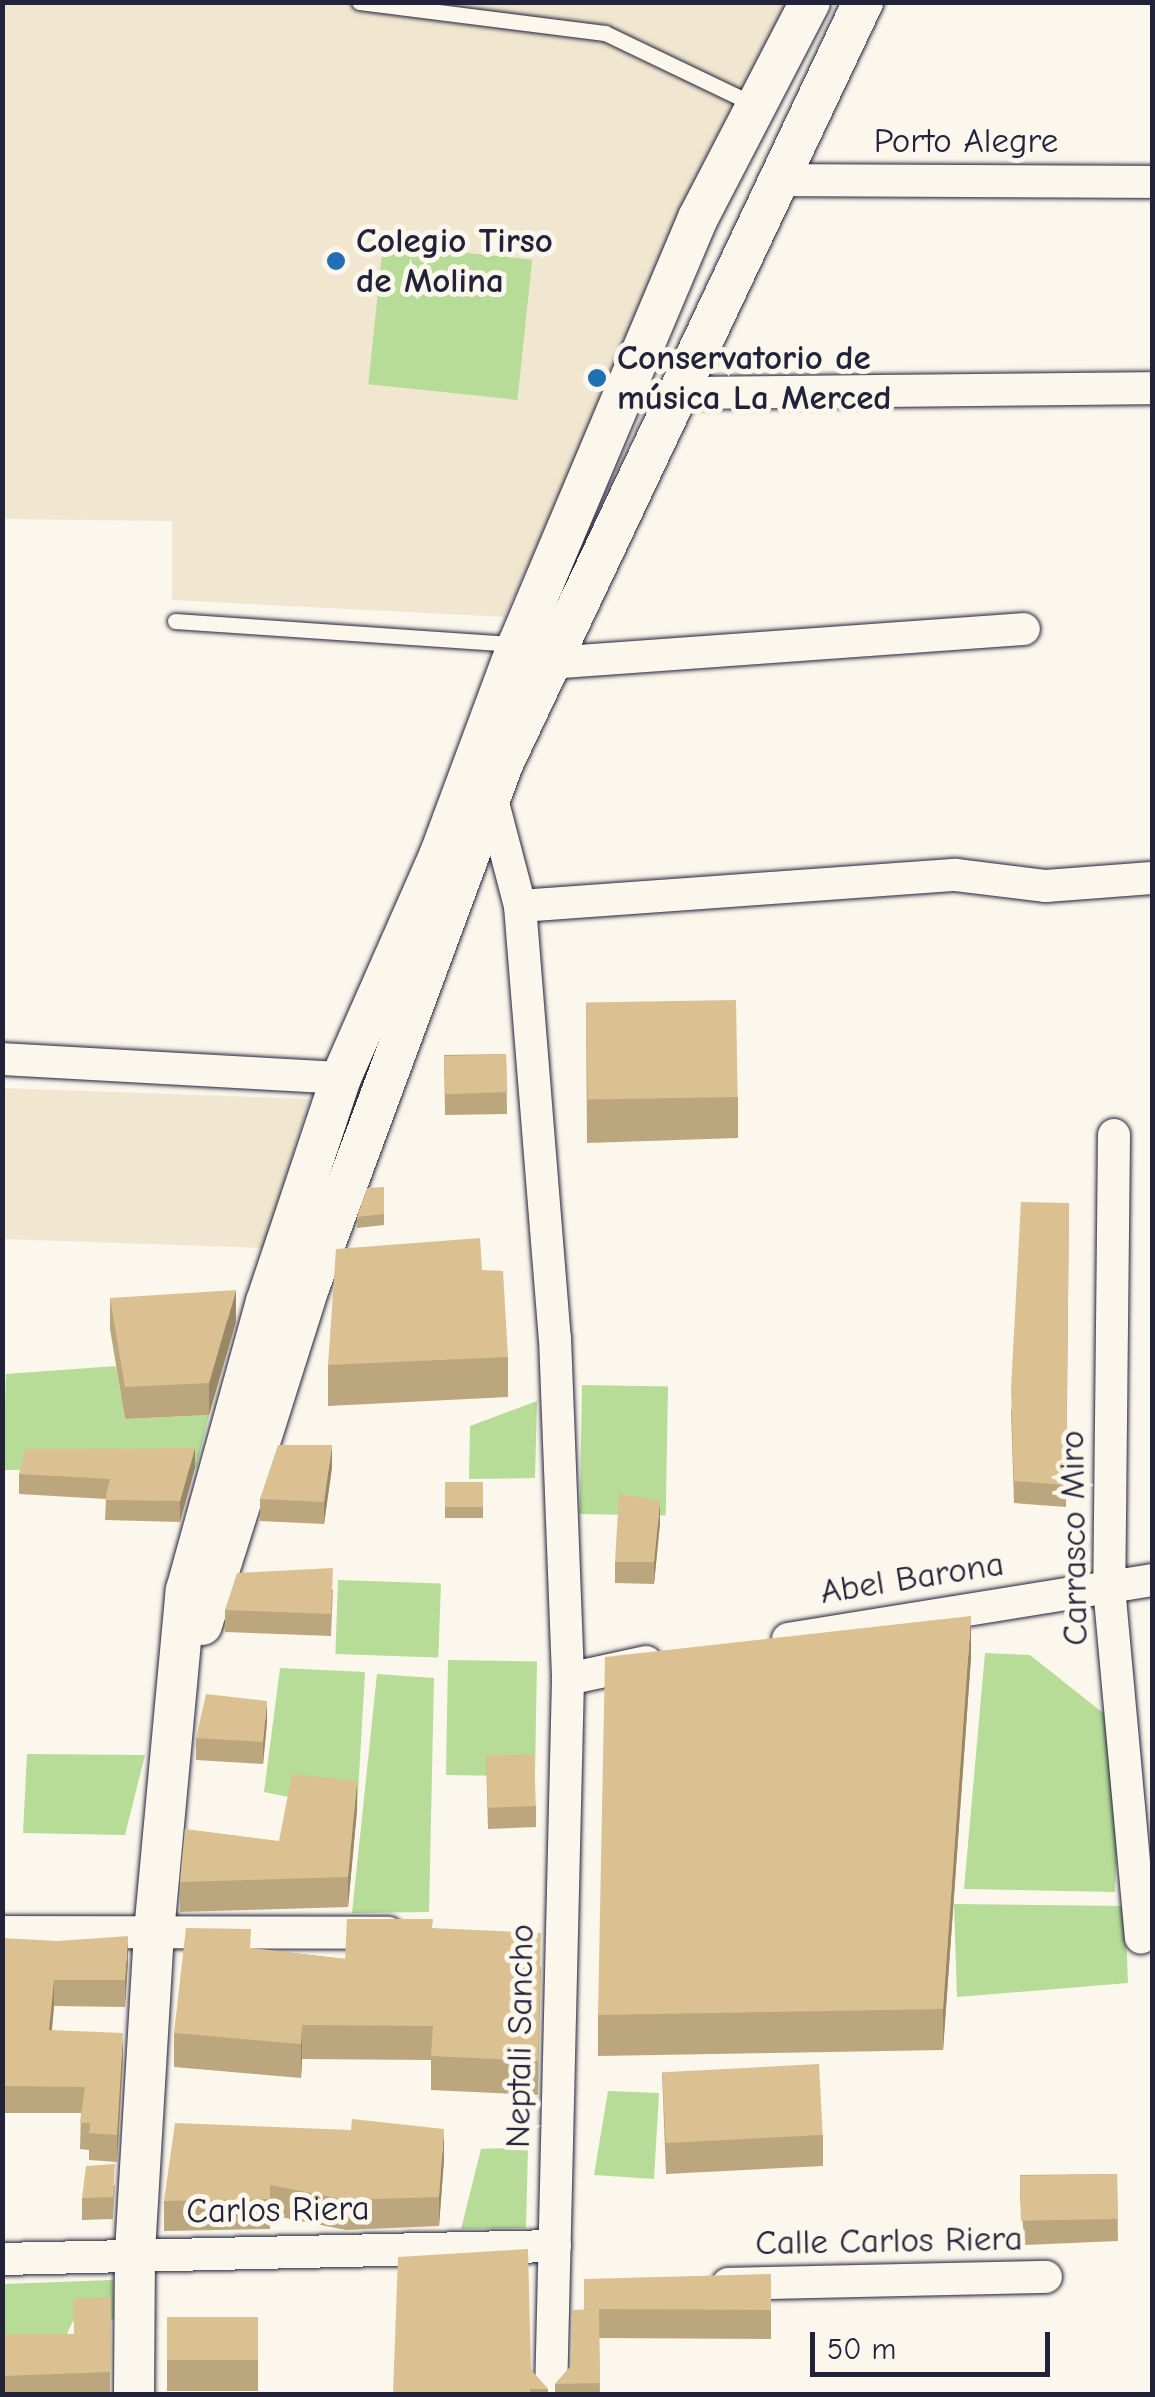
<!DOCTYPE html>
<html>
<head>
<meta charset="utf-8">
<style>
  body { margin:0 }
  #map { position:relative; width:1155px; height:2397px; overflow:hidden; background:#fbf7ec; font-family:"Comic Neue",sans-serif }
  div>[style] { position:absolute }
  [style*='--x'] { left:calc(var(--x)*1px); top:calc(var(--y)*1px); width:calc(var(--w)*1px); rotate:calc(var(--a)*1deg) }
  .built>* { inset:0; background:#f1e7d1 }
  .green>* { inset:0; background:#b6dc97; transform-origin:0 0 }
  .roads { filter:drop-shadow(0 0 2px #22223b) drop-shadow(0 0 2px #22223b) }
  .service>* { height:15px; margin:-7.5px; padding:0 7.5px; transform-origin:7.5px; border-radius:7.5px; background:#fbf7ec }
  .minor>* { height:32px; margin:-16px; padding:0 16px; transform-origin:16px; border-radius:16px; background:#fbf7ec }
  .tertiary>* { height:40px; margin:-20px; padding:0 20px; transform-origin:20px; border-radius:20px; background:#fbf7ec }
  .wall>* { inset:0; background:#bca67d; transform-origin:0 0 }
  .shaded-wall>* { inset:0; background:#998766 }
  .building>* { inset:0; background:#dbc191; transform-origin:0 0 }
  .dots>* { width:28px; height:28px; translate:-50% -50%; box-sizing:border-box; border:5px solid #fbf7ec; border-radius:50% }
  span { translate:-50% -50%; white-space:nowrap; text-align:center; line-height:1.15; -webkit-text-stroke:10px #fbf7ec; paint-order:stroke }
  .street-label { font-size:35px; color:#22223b }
  .poi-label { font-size:35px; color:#22223b; font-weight:700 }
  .left { translate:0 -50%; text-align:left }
  .frame { position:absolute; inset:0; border:5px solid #22223b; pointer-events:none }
  .scale { position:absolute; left:810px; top:2332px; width:240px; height:45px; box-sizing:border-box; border:5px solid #22223b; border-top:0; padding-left:12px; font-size:30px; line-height:35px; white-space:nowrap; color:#22223b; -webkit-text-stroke:8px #fbf7ec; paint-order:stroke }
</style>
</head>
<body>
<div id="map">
  <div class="built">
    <div style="clip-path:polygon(3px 3px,789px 3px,504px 617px,172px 600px,172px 521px,3px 519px)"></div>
    <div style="clip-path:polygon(3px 1088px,310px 1099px,263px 1248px,3px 1239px)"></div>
  </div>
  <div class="green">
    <div style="left:383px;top:244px;width:150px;height:141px;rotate:6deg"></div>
    <div style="clip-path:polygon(116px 1366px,125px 1419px,209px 1415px,196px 1468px,3px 1470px,6px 1374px)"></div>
    <div style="left:582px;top:1385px;width:86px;height:129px;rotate:1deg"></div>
    <div style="clip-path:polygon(537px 1401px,535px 1478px,469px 1479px,470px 1426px)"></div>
    <div style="left:338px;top:1580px;width:103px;height:74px;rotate:2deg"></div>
    <div style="clip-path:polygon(985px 1653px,1030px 1655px,1122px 1728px,1115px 1892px,964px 1889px)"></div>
    <div style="left:448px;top:1660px;width:89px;height:115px;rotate:1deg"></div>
    <div style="clip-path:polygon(280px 1668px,365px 1672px,357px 1811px,264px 1792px)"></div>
    <div style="clip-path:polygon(377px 1674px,434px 1678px,429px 1912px,352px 1913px)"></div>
    <div style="clip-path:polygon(27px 1754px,145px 1755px,125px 1835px,23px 1833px)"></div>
    <div style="clip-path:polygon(954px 1904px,1125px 1906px,1128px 1983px,957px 1997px)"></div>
    <div style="clip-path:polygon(608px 2091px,659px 2093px,654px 2179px,594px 2175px)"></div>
    <div style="clip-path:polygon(528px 2147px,526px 2228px,461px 2229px,481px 2149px)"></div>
    <div style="clip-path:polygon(113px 2280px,114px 2319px,73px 2321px,59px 2351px,3px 2348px,3px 2284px)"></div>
  </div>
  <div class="roads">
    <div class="service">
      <div style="--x:359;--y:2;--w:248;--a:7.2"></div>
      <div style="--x:605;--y:33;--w:166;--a:25.6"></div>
      <div style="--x:175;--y:621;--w:340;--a:3.9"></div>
    </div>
    <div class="minor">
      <div style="--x:779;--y:180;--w:373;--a:0.3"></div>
      <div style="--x:680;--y:393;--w:472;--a:-0.6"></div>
      <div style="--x:550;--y:663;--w:475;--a:-4.1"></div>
      <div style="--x:493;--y:803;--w:106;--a:75.3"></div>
      <div style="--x:520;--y:906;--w:437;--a:-4.1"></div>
      <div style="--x:956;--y:875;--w:91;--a:7"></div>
      <div style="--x:1046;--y:886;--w:106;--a:-4.3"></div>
      <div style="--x:520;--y:906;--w:433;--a:85.4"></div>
      <div style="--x:555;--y:1338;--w:341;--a:87.8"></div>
      <div style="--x:568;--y:1679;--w:715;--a:91.36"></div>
      <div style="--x:2;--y:1059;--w:340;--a:3.2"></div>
      <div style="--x:1114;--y:1135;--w:452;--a:90.6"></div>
      <div style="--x:1109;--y:1587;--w:352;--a:84.8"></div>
      <div style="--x:788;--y:1639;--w:369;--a:-9.2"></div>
      <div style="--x:568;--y:1679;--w:80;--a:-12.3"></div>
      <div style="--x:2;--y:1932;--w:386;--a:0.1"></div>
      <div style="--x:2;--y:2259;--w:553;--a:-1.35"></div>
      <div style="--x:728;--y:2284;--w:318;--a:-1.3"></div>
    </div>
    <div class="tertiary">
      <div style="--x:202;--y:1625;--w:357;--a:-72.4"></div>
      <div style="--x:310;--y:1285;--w:556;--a:-69.67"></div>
      <div style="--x:503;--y:764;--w:843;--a:-64.71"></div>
      <div style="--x:134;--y:2394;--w:142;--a:-89.6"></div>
      <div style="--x:135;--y:2252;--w:321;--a:-86.6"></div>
      <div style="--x:154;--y:1932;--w:343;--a:-84.7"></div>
      <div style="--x:186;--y:1590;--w:299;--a:-74.5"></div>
      <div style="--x:266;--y:1302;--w:236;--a:-71.5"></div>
      <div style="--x:341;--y:1078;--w:243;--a:-66.2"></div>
      <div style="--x:439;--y:856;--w:226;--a:-69.6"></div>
      <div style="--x:518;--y:644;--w:462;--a:-67.1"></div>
      <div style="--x:698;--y:218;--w:243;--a:-62.6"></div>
    </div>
  </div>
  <div class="wall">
    <div style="clip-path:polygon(586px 1004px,738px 1097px,738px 1138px,587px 1143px)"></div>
    <div style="left:506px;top:1054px;width:60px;height:62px;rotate:89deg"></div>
    <div style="clip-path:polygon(384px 1187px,384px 1225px,357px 1228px,357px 1217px)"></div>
    <div style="clip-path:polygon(1069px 1203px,1066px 1507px,1014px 1503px,1011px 1411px)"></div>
    <div style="clip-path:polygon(482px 1270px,508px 1357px,508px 1397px,328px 1406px,328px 1365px)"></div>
    <div style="clip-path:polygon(110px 1298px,236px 1322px,209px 1415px,125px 1419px,110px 1329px)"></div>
    <div style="clip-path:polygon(332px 1467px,324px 1524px,260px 1521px,260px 1499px)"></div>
    <div style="clip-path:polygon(195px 1468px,180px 1522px,105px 1520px,106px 1499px,19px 1494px,19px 1474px)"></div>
    <div style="left:445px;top:1482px;width:38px;height:36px"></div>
    <div style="clip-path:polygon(660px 1523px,654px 1584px,615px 1583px,615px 1562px)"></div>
    <div style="clip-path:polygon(333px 1590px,331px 1636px,225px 1632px,225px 1610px)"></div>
    <div style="clip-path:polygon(971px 1657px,943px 2050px,598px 2056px,598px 2015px)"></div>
    <div style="clip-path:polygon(267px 1722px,263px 1764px,196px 1760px,196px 1738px)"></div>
    <div style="clip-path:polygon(486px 1756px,536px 1806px,536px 1827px,488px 1829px)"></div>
    <div style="clip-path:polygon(357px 1810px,348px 1907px,180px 1912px,180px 1882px)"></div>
    <div style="clip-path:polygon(433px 1928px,541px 1967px,538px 2095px,431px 2090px,431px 2060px,302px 2059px,301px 2078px,174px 2067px,174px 2033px,251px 1948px,345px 1959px)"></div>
    <div style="clip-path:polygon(2px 1938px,128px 1962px,125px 2007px,54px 2006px,52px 2030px,123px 2059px,117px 2162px,89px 2160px,89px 2150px,80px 2149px,81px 2113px,2px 2113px)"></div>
    <div style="clip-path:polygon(662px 2073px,823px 2135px,823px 2166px,666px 2174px)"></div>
    <div style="clip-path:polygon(444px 2159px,439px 2226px,346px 2230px,270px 2215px,270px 2229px,164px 2231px,164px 2201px)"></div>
    <div style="clip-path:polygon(1117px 2174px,1118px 2241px,1025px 2245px,1020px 2197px,1020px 2175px)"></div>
    <div style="clip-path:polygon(115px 2185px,113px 2219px,82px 2220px,82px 2198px)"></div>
    <div style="clip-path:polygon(771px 2274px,771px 2339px,599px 2338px,600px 2394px,555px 2394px,555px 2384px,571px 2366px,584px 2309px)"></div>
    <div style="clip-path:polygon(111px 2297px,110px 2394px,2px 2394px,2px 2334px,74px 2334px)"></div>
    <div style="left:167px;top:2317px;width:91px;height:74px"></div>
    <div style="clip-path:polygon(531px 2370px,548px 2389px,548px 2394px,393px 2394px)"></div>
  </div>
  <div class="shaded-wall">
    <div style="clip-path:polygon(236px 1290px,236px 1322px,209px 1415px,209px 1383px)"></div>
    <div style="clip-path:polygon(332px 1445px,332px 1467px,324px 1524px,324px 1502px)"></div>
    <div style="clip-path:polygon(195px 1448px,195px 1468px,180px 1522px,180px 1501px)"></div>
    <div style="clip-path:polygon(660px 1501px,660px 1523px,654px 1584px,654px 1562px)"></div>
    <div style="clip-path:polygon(971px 1616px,971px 1657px,943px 2050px,943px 2009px)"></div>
    <div style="clip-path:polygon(267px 1701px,267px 1722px,263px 1764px,263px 1742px)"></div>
    <div style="clip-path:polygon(357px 1781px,357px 1810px,348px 1907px,348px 1877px)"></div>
    <div style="clip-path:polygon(128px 1936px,128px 1962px,125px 2007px,125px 1980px)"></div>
    <div style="clip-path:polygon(54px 1980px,54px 2006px,49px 2056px,49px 2030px)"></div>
    <div style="clip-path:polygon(302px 2025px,302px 2059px,301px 2078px,301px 2044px)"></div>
    <div style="clip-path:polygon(123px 2033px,123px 2059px,117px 2162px,117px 2135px)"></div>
    <div style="clip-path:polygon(444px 2129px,444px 2159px,439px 2226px,439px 2197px)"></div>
  </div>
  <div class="building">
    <div style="left:736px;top:1000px;width:97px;height:150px;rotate:89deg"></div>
    <div style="left:506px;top:1054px;width:38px;height:62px;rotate:88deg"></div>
    <div style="clip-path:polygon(384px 1187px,384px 1214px,357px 1217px,367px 1188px)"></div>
    <div style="clip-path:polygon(1021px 1202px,1069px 1203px,1066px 1485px,1014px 1481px,1011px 1389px)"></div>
    <div style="clip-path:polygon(480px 1238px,482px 1270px,503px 1271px,508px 1357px,328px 1365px,336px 1249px)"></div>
    <div style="clip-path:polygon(236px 1290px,209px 1383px,125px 1387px,110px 1298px)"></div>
    <div style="clip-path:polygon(278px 1445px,332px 1445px,324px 1502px,260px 1499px)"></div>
    <div style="clip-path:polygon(195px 1448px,180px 1501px,105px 1500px,110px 1479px,19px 1474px,25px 1449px)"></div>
    <div style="left:445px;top:1482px;width:38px;height:25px"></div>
    <div style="clip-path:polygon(619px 1494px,660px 1501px,654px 1562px,615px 1562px)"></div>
    <div style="clip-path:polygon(333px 1568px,331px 1614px,225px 1610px,237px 1573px)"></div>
    <div style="clip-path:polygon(971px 1616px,943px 2009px,598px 2015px,605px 1657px)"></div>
    <div style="clip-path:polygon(206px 1694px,267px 1701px,263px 1742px,196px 1738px)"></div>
    <div style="clip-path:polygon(2px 1734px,5px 1734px,3px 1789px,2px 1789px)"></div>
    <div style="left:534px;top:1754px;width:52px;height:48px;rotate:88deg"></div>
    <div style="clip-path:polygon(292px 1774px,357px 1781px,348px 1877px,180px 1882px,185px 1829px,279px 1841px)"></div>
    <div style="clip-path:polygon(347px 1919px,433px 1919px,432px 1928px,541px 1933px,538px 2061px,431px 2056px,433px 2026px,302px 2025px,301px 2044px,174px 2033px,186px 1928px,251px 1929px,250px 1948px,345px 1959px)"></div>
    <div style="clip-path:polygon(128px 1936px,125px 1980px,54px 1980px,49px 2030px,123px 2033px,117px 2135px,89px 2133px,90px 2123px,80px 2123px,85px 2087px,2px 2086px,2px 1938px,58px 1941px)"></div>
    <div style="left:819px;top:2064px;width:71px;height:157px;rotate:87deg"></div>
    <div style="clip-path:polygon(352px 2119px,444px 2129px,439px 2197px,346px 2200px,270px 2185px,270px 2199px,164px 2201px,175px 2123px,351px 2130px)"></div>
    <div style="clip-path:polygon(115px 2164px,113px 2197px,82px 2198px,86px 2166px)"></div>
    <div style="left:1117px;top:2174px;width:45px;height:97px;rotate:89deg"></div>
    <div style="clip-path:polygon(528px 2249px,531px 2370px,548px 2389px,530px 2389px,530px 2394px,393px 2394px,398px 2257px)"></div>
    <div style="clip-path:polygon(771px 2274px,771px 2310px,599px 2309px,600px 2383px,555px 2384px,571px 2366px,572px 2310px,596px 2309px,584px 2309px,584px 2279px)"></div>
    <div style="clip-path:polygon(111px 2297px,110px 2372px,2px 2376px,2px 2334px,74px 2334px,73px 2299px)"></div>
    <div style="left:167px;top:2317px;width:91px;height:43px"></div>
  </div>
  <div class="dots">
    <div style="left:336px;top:261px;background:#1f6fb2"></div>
    <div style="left:597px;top:378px;background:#1f6fb2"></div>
  </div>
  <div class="street-label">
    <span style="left:966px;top:141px">Porto Alegre</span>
    <span style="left:1074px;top:1538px;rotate:-91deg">Carrasco Miro</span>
    <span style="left:912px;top:1578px;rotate:-9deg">Abel Barona</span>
    <span style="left:520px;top:2036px;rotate:-89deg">Neptali Sancho</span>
    <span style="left:278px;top:2210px;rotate:-1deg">Carlos Riera</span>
    <span style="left:889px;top:2241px;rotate:-1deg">Calle Carlos Riera</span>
  </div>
  <div class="poi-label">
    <span class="left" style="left:356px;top:261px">Colegio Tirso<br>de Molina</span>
    <span class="left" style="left:617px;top:378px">Conservatorio de<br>música La Merced</span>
  </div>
  <div class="frame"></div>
  <div class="scale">50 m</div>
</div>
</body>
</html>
